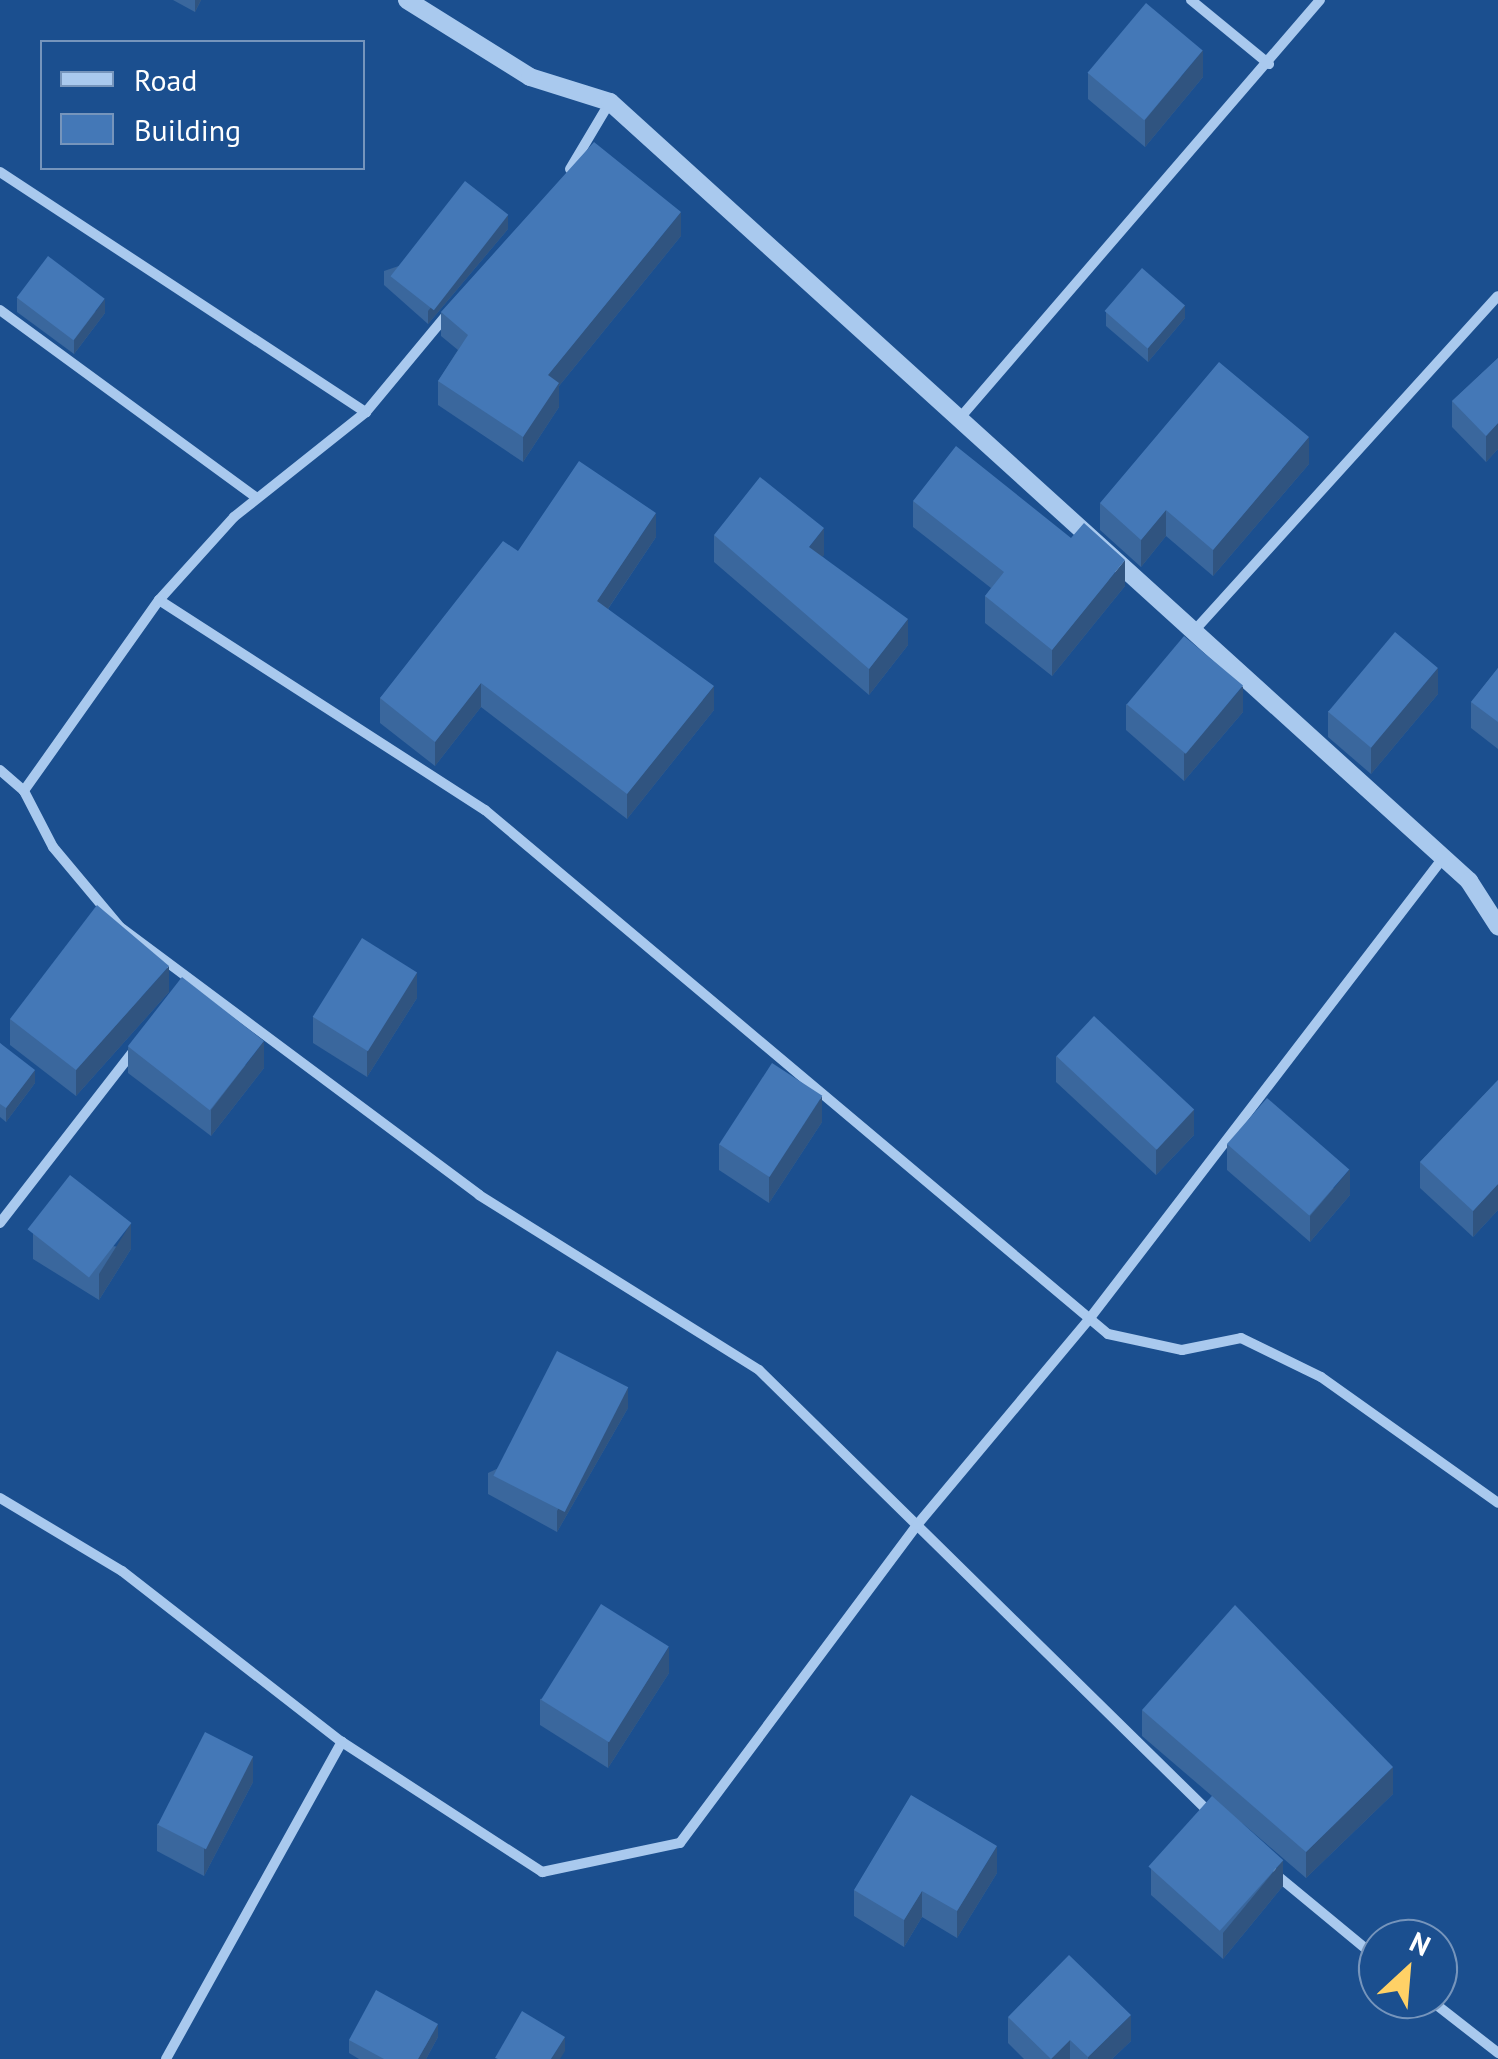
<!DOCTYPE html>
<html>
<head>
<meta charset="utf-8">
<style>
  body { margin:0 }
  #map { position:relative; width:1498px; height:2059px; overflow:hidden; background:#1b4f8f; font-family:"PT Sans",sans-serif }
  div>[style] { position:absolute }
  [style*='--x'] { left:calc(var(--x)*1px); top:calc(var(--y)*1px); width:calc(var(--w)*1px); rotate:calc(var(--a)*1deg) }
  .minor>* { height:10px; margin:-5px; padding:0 5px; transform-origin:5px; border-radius:5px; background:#a9c9ee }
  .tertiary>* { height:18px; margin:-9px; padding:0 9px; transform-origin:9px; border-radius:9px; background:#a9c9ee }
  .wall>* { inset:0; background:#3a679d }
  .shaded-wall>* { inset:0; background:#305480 }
  .building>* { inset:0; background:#4478b7; transform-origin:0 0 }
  span { translate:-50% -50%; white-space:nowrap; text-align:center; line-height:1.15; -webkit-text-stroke:9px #1b4f8f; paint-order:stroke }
  .legend { position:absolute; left:40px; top:40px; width:325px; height:130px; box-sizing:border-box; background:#1b4f8f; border:2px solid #7695bc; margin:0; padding:12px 18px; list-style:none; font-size:30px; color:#fff }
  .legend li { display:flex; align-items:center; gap:20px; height:50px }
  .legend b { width:50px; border:2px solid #7695bc }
  .north { position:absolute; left:1358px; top:1919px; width:100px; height:100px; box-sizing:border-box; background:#1b4f8f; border:2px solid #7695bc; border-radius:50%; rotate:26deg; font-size:28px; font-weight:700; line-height:40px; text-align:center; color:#fff }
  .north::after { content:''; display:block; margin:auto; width:35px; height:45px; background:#ffd166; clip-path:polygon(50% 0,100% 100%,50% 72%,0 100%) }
</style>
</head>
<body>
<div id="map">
  <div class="minor">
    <div style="--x:1191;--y:0;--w:101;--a:39.4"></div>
    <div style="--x:570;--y:169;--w:78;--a:-59.2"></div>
    <div style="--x:0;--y:172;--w:438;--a:33.3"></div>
    <div style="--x:0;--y:310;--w:318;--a:36.2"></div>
    <div style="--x:449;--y:312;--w:130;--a:129.7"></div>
    <div style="--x:366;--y:412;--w:169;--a:141.5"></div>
    <div style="--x:234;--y:517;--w:112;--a:132.1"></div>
    <div style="--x:159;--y:600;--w:234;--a:125.3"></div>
    <div style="--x:24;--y:791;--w:63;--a:62.6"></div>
    <div style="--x:53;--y:847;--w:104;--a:50.1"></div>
    <div style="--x:120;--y:927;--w:448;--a:36.7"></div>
    <div style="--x:479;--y:1195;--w:330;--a:32"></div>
    <div style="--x:759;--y:1370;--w:632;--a:44.49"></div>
    <div style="--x:959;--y:419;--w:553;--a:-49.25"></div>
    <div style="--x:159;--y:600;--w:388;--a:32.8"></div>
    <div style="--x:485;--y:810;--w:814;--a:40.07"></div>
    <div style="--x:1108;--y:1334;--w:76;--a:12.2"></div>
    <div style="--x:1182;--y:1350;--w:60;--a:-11.5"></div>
    <div style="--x:1241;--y:1338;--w:89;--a:26"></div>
    <div style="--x:1321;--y:1377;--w:217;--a:35.4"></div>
    <div style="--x:1194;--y:631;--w:452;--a:-47.8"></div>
    <div style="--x:0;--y:770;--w:32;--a:41"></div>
    <div style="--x:0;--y:1223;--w:219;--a:-52.2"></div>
    <div style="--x:0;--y:1498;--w:142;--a:30.9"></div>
    <div style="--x:122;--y:1571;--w:279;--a:37.9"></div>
    <div style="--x:342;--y:1742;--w:239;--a:33"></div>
    <div style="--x:542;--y:1872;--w:141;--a:-11.9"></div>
    <div style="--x:680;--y:1843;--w:397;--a:-53.3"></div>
    <div style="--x:917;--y:1525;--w:270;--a:-50.1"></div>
    <div style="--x:1090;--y:1318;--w:580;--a:-52.5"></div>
    <div style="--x:1273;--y:1872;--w:136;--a:39.6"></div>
    <div style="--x:1429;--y:1999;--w:88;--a:38"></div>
    <div style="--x:166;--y:2059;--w:363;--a:-61"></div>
  </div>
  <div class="tertiary">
    <div style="--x:407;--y:0;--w:145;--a:32"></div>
    <div style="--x:530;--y:77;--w:84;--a:17.4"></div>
    <div style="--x:610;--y:102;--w:1160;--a:42.2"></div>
    <div style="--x:1469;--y:881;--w:54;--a:57.2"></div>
  </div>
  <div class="wall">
    <div style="clip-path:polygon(173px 0,201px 0,195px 12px)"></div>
    <div style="clip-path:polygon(1088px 73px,1203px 77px,1145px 147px,1088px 99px)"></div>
    <div style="clip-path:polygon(508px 229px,428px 324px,384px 285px,384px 271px)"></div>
    <div style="clip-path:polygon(681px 236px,559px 386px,559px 407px,523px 462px,438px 405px,438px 381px,458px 350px,441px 336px,441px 312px)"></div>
    <div style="clip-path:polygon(17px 298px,105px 313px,74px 354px,17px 312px)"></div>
    <div style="clip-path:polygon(1106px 312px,1185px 318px,1148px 362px,1106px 326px)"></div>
    <div style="clip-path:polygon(1498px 358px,1498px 449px,1486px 462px,1452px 427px,1452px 401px)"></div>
    <div style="clip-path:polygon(1309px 464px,1213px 576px,1166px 536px,1141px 567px,1100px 530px,1100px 503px)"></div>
    <div style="clip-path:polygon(913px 501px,1125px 586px,1052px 676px,985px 623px,985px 596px,991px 588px,913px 527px)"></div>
    <div style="clip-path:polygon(714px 535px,824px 555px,822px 556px,908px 645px,869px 695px,714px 562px)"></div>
    <div style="clip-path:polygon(656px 537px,608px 609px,714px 710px,627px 819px,481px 707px,435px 766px,380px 723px,380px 698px,518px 551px)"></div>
    <div style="clip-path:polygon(1498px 668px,1498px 749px,1471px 728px,1471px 702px)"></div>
    <div style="clip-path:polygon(1438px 694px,1371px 774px,1328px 737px,1328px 711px)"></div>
    <div style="clip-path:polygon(1126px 704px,1243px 712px,1184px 781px,1126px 730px)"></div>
    <div style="clip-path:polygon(169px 992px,76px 1096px,10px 1045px,10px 1019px)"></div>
    <div style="clip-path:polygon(417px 998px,367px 1077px,313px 1043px,313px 1017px)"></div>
    <div style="clip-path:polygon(0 1043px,35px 1083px,6px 1122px,0 1117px)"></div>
    <div style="clip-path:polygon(128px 1047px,264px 1068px,211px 1136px,128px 1073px)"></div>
    <div style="clip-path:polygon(1056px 1056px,1194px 1135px,1156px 1175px,1056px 1082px)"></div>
    <div style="clip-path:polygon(1498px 1080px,1498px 1210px,1473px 1237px,1420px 1188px,1420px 1162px)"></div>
    <div style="clip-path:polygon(822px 1122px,769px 1203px,719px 1170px,719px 1144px)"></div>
    <div style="clip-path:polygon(1227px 1144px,1350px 1195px,1310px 1242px,1227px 1170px)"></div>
    <div style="clip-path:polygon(33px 1233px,131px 1249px,99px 1300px,33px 1259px)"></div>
    <div style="clip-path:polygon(628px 1408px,557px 1532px,488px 1494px,488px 1473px)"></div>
    <div style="clip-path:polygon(669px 1673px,608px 1768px,540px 1725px,540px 1699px)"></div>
    <div style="clip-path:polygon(1142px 1710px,1393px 1794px,1306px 1878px,1242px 1823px,1283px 1886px,1223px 1959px,1151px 1895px,1151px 1869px,1212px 1796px,1142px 1736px)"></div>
    <div style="clip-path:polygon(253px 1782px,204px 1876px,157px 1851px,157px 1824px)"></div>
    <div style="clip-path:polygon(997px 1873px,957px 1938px,922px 1917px,904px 1947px,854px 1916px,854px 1890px)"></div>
    <div style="clip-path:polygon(1008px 2017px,1131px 2041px,1112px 2059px,1024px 2059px,1008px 2043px)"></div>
    <div style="clip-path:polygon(438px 2037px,426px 2059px,359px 2059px,349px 2053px,349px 2040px)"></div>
  </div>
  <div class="shaded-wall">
    <div style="clip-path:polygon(195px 0,201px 0,195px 12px)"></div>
    <div style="clip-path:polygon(1203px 50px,1203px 77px,1145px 147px,1145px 120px)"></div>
    <div style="clip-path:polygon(681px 212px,681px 236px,559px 386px,559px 407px,523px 462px,523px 437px,548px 375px)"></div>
    <div style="clip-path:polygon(508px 215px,508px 229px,428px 324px,428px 311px)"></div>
    <div style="clip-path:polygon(105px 299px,105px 313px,74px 354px,74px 340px)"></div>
    <div style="clip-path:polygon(1185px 305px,1185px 318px,1148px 362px,1148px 348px)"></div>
    <div style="clip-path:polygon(1498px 423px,1498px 449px,1486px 462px,1486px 436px)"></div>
    <div style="clip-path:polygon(1309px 437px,1309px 464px,1213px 576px,1213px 550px)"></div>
    <div style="clip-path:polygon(1166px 510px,1166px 536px,1141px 567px,1141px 540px)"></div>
    <div style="clip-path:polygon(656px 513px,656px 537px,597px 625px,597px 601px)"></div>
    <div style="clip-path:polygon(824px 528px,824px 555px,809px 573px,809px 547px)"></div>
    <div style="clip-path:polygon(1125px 560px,1125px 586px,1052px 676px,1052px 650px)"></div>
    <div style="clip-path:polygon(908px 619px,908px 645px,869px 695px,869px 669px)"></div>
    <div style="clip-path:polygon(1438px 668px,1438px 694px,1371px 774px,1371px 747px)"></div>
    <div style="clip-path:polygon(481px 683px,481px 707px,435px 766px,435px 742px)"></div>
    <div style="clip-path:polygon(714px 686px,714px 710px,627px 819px,627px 794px)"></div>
    <div style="clip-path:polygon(1243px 686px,1243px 712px,1184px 781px,1184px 754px)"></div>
    <div style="clip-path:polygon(169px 966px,169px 992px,76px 1096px,76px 1070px)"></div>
    <div style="clip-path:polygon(417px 972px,417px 998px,367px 1077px,367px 1051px)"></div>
    <div style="clip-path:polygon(264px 1041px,264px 1068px,211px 1136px,211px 1110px)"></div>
    <div style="clip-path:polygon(35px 1070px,35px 1083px,6px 1122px,6px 1108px)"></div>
    <div style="clip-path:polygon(822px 1096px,822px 1122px,769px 1203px,769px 1176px)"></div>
    <div style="clip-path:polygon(1194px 1109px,1194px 1135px,1156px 1175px,1156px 1149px)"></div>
    <div style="clip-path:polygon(1350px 1169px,1350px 1195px,1310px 1242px,1310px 1216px)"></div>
    <div style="clip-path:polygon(1498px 1184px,1498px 1210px,1473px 1237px,1473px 1211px)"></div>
    <div style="clip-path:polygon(131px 1223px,131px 1249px,99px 1300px,99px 1274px)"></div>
    <div style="clip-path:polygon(628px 1387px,628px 1408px,557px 1532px,557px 1511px)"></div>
    <div style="clip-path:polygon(669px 1647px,669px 1673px,608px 1768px,608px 1742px)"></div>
    <div style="clip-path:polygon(253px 1756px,253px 1782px,204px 1876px,204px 1849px)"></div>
    <div style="clip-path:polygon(1393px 1767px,1393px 1794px,1306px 1878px,1306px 1852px)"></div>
    <div style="clip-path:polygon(997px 1846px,997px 1873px,957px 1938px,957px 1911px)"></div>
    <div style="clip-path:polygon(1283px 1860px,1283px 1886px,1223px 1959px,1223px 1933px)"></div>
    <div style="clip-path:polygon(922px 1891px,922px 1917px,904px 1947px,904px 1920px)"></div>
    <div style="clip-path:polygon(1131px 2015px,1131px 2041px,1112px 2059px,1088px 2059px,1088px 2057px)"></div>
    <div style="clip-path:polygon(438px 2024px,438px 2037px,426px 2059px,418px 2059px)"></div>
    <div style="clip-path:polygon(565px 2037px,565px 2051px,560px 2059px,551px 2059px)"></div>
    <div style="clip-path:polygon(1070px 2040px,1070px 2059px,1051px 2059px)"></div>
  </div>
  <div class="building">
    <div style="left:1146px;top:3px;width:74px;height:91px;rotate:40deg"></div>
    <div style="clip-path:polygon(594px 142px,681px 212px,548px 375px,559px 383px,523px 437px,438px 381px,468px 335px,441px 312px)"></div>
    <div style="left:465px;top:181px;width:55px;height:121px;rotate:38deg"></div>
    <div style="left:48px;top:256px;width:71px;height:52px;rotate:37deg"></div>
    <div style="left:1142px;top:268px;width:57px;height:57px;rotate:41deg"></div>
    <div style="clip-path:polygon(1498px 358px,1498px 423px,1486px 436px,1452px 401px)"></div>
    <div style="clip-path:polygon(1219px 362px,1309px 437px,1213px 550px,1166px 510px,1141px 540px,1100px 503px)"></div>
    <div style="clip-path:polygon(956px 446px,1071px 538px,1084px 523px,1125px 560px,1052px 650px,985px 596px,1004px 572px,913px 501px)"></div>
    <div style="clip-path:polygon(579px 461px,656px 513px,597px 601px,714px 686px,627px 794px,481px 683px,435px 742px,380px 698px,503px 541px,518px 551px)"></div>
    <div style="clip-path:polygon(760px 477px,824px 528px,809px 547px,908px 619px,869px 669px,714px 535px)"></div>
    <div style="left:1395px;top:632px;width:56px;height:104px;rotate:40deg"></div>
    <div style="left:1184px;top:636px;width:77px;height:89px;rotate:40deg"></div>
    <div style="clip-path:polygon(1498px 668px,1498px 722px,1471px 702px)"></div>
    <div style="clip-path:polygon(97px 905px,169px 966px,76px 1070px,10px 1019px)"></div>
    <div style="left:362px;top:938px;width:65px;height:93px;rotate:32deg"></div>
    <div style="left:182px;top:977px;width:104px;height:88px;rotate:38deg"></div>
    <div style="left:1094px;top:1016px;width:137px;height:55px;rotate:43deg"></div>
    <div style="clip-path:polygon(0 1043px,35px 1070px,6px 1108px,0 1104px)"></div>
    <div style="left:772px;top:1063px;width:60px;height:97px;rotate:33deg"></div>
    <div style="clip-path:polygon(1498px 1080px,1498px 1184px,1473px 1211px,1420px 1162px)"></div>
    <div style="left:1267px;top:1098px;width:109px;height:61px;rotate:41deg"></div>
    <div style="left:70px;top:1175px;width:78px;height:69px;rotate:38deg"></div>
    <div style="left:557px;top:1351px;width:80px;height:140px;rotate:27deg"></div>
    <div style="left:601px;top:1604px;width:80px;height:113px;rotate:32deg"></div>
    <div style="clip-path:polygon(1235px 1605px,1393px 1767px,1306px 1852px,1142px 1710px)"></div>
    <div style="left:205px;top:1732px;width:54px;height:104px;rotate:27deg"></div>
    <div style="clip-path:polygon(911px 1795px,997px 1846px,957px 1911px,922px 1891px,904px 1920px,854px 1890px)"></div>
    <div style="left:1212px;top:1796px;width:96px;height:95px;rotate:42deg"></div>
    <div style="clip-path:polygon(1069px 1955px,1131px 2015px,1088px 2057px,1070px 2040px,1051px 2059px,1008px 2017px)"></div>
    <div style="clip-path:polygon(376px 1990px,438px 2024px,418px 2059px,384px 2059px,349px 2040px)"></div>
    <div style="clip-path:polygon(522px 2011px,565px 2037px,551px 2059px,498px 2059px,495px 2058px)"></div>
  </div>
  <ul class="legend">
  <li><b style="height:12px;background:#a9c9ee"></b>Road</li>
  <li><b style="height:28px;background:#4478b7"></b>Building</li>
  </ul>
  <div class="north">N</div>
</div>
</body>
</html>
